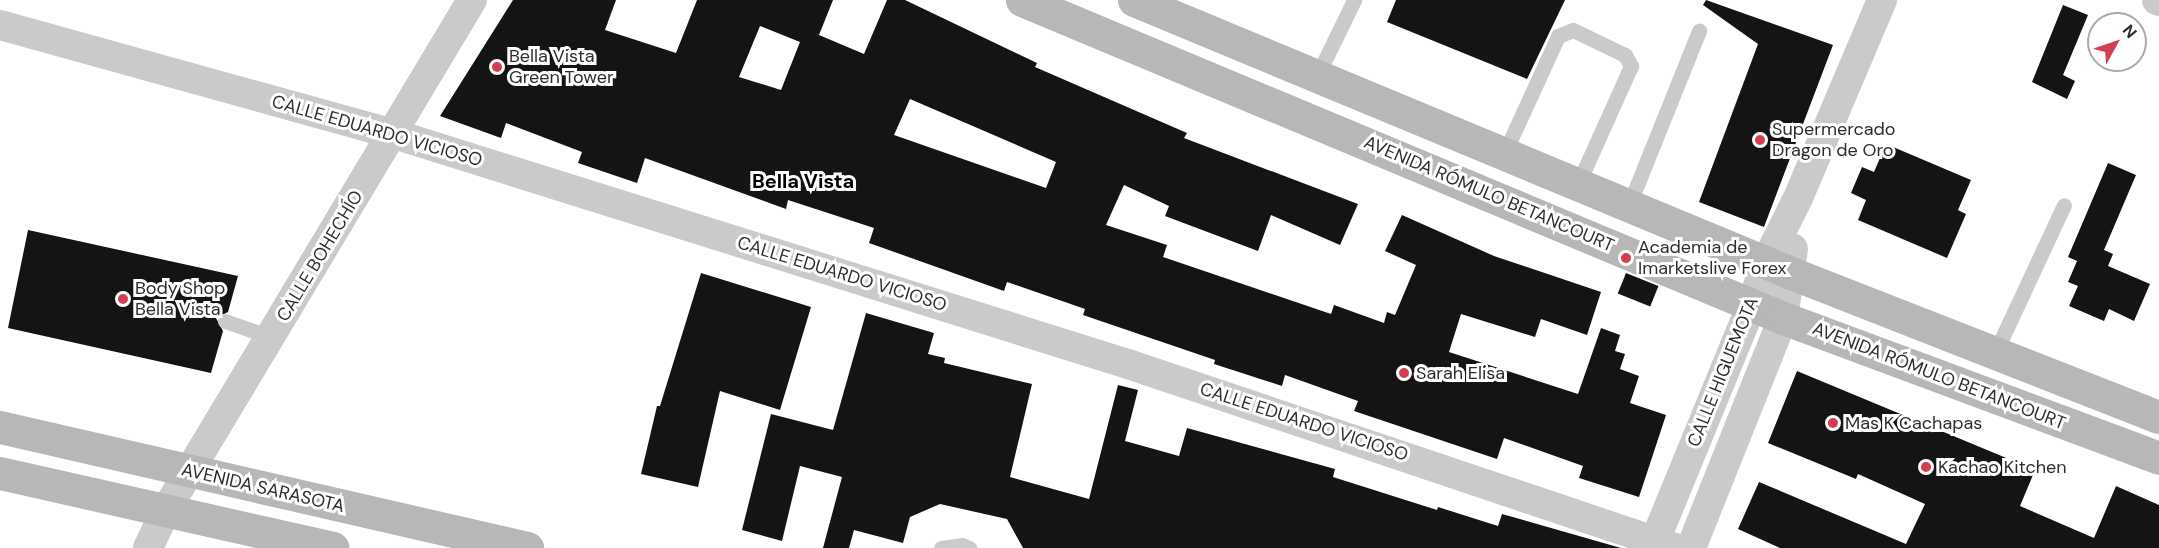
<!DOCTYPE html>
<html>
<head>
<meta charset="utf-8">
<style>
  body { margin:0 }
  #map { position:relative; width:2159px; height:548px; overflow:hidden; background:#fff; font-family:"DM Sans",sans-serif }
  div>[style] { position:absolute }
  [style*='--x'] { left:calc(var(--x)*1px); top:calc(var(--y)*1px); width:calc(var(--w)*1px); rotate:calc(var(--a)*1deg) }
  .building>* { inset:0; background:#141414; transform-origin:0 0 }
  .lane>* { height:15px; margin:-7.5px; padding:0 7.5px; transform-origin:7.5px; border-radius:7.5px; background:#cacaca }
  .street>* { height:30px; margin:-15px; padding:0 15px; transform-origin:15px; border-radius:15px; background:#cacaca }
  .secondary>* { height:33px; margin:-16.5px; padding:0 16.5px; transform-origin:16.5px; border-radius:16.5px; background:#b7b7b7 }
  .dots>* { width:16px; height:16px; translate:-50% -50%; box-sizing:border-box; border:3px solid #fff; border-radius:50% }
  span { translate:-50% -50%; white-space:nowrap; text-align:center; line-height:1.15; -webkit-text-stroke:6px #fff; paint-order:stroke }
  .poi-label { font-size:18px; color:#2d2d2d }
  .left { translate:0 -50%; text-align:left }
  .street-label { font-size:18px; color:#2d2d2d }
  .neighbourhood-label { font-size:20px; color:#000; font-weight:700 }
  .north { position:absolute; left:2087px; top:12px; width:60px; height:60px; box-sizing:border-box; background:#fff; border:2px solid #ababab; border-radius:50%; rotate:50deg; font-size:16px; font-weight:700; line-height:24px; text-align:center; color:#2d2d2d }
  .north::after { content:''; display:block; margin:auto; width:21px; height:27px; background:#d43e52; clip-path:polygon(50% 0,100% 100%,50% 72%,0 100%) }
</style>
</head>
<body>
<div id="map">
  <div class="building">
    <div style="clip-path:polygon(evenodd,513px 0,616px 0,605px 30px,676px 53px,697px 0,833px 0,819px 35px,864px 54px,887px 0,905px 0,1037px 63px,1035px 67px,1187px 133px,1184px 138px,1358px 204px,1340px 245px,1271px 215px,1258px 251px,1165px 216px,1169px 206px,1124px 185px,1106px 225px,1167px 245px,1163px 257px,1331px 314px,1334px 305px,1384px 323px,1387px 312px,1395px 315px,1416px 265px,1385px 251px,1402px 215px,1494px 256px,1601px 292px,1587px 335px,1541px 319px,1535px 337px,1461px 314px,1449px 352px,1578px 394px,1601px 328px,1620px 335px,1615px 351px,1625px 354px,1620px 369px,1639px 376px,1630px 403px,1666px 415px,1639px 497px,1579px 478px,1583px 466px,1504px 438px,1497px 459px,1354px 411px,1358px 401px,1285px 375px,1282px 386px,1214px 364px,1215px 360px,1083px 315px,1085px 309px,1007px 282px,1004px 291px,869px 243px,874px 228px,788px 200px,786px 209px,645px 158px,637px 183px,578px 163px,582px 152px,506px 123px,501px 138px,440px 116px,513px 0,760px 26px,800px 42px,781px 90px,739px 77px,760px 26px,513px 0,910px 99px,1056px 162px,1046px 188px,894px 135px,910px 99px)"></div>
    <div style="clip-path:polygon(1396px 0,1565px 0,1527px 79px,1387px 22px)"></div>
    <div style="clip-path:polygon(1706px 0,1833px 45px,1764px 227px,1699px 202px,1758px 44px,1703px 5px)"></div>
    <div style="clip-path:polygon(2063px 5px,2088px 15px,2063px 75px,2075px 81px,2067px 99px,2032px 82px)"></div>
    <div style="clip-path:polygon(1886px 144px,1971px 180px,1958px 210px,1966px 214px,1947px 258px,1858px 220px,1866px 200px,1851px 193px,1862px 167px,1874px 172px)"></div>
    <div style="clip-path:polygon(2108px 163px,2136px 175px,2104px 250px,2113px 254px,2108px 266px,2150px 284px,2134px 321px,2109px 309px,2104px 321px,2069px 306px,2078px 286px,2068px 282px,2077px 261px,2068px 257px)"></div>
    <div style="clip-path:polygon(28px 230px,238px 276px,228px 312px,216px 318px,223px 331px,211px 373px,8px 328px)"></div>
    <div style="clip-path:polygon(701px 273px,811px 307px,780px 410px,720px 391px,698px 487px,641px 474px,657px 406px,660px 406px)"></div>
    <div style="left:1626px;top:273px;width:35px;height:22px;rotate:22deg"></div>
    <div style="clip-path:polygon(866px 313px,934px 333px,928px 354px,945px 358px,944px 363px,1032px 384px,1010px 477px,1089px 499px,1118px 385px,1138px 390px,1125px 441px,1179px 456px,1187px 428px,1335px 469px,1333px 477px,1437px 510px,1438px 507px,1498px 526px,1502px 514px,1621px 548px,1023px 548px,1007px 519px,940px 504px,910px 517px,903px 543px,854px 530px,849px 548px,823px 548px,842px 477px,800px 466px,782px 541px,742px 530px,771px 414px,833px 430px)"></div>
    <div style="clip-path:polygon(1797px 371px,2035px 470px,2020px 506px,2094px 538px,2116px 486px,2159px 505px,2159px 548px,1780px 548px,1738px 529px,1759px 482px,1906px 544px,1925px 504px,1858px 474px,1856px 479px,1768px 443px)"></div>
  </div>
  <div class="lane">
    <div style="--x:1317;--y:76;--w:85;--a:-64"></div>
    <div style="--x:1504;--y:154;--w:130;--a:-65.4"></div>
    <div style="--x:1558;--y:36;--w:16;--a:-22"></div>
    <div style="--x:1573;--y:30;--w:58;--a:25.7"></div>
    <div style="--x:1625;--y:55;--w:13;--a:61"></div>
    <div style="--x:1631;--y:66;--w:129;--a:114.2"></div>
    <div style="--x:1629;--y:205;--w:188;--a:-68.1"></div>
    <div style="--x:225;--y:321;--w:49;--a:19.2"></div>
    <div style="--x:1995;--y:353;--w:163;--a:-65"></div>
    <div style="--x:941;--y:548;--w:21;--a:-8"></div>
    <div style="--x:962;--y:545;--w:8;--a:23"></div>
  </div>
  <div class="street">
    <div style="--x:2157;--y:0;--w:2;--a:27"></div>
    <div style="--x:0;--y:25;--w:409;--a:15.5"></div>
    <div style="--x:394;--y:134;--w:769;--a:17.4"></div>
    <div style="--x:1128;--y:364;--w:577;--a:18.59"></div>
    <div style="--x:148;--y:548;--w:42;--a:-64.7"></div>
    <div style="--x:166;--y:510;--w:595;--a:-59.04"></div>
    <div style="--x:1652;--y:548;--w:264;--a:-67.7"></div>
    <div style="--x:1752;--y:304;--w:44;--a:-71.6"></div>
    <div style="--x:1766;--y:262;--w:72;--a:-63.4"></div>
    <div style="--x:1798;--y:198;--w:215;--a:-67"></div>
    <div style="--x:1691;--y:548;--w:248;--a:-68.2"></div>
    <div style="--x:1783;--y:318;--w:70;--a:-81.8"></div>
  </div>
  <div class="secondary">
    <div style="--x:1022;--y:0;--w:825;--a:22.68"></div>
    <div style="--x:1783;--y:318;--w:401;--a:20.4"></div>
    <div style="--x:1134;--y:0;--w:711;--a:22.56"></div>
    <div style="--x:1791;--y:273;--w:395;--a:21.4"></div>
    <div style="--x:0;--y:427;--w:541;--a:12.93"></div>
    <div style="--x:0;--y:473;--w:341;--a:12.7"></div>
  </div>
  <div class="dots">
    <div style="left:497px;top:67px;background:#d43e52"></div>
    <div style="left:1760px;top:140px;background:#d43e52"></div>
    <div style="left:1626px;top:258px;background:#d43e52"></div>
    <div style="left:123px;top:299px;background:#d43e52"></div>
    <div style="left:1404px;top:373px;background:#d43e52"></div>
    <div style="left:1833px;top:423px;background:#d43e52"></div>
    <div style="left:1926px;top:467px;background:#d43e52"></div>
  </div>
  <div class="poi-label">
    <span class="left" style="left:509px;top:67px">Bella Vista<br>Green Tower</span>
    <span class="left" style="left:1772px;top:140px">Supermercado<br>Dragon de Oro</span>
    <span class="left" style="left:1638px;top:258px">Academia de<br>Imarketslive Forex</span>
    <span class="left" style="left:135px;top:299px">Body Shop<br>Bella Vista</span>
    <span class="left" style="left:1416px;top:373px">Sarah Elisa</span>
    <span class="left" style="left:1845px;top:423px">Mas K Cachapas</span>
    <span class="left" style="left:1938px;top:467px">Kachao Kitchen</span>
  </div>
  <div class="street-label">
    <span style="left:377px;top:131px;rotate:16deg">CALLE EDUARDO VICIOSO</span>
    <span style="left:1489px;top:194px;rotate:23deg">AVENIDA RÓMULO BETANCOURT</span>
    <span style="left:320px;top:256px;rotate:-59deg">CALLE BOHECHÍO</span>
    <span style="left:842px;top:274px;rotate:17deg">CALLE EDUARDO VICIOSO</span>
    <span style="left:1723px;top:372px;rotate:-68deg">CALLE HIGUEMOTA</span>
    <span style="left:1939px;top:376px;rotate:21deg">AVENIDA RÓMULO BETANCOURT</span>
    <span style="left:1304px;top:422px;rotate:18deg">CALLE EDUARDO VICIOSO</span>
    <span style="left:263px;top:488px;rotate:13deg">AVENIDA SARASOTA</span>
  </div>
  <div class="neighbourhood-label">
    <span style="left:803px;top:181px">Bella Vista</span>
  </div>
  <div class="north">N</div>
</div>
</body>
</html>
